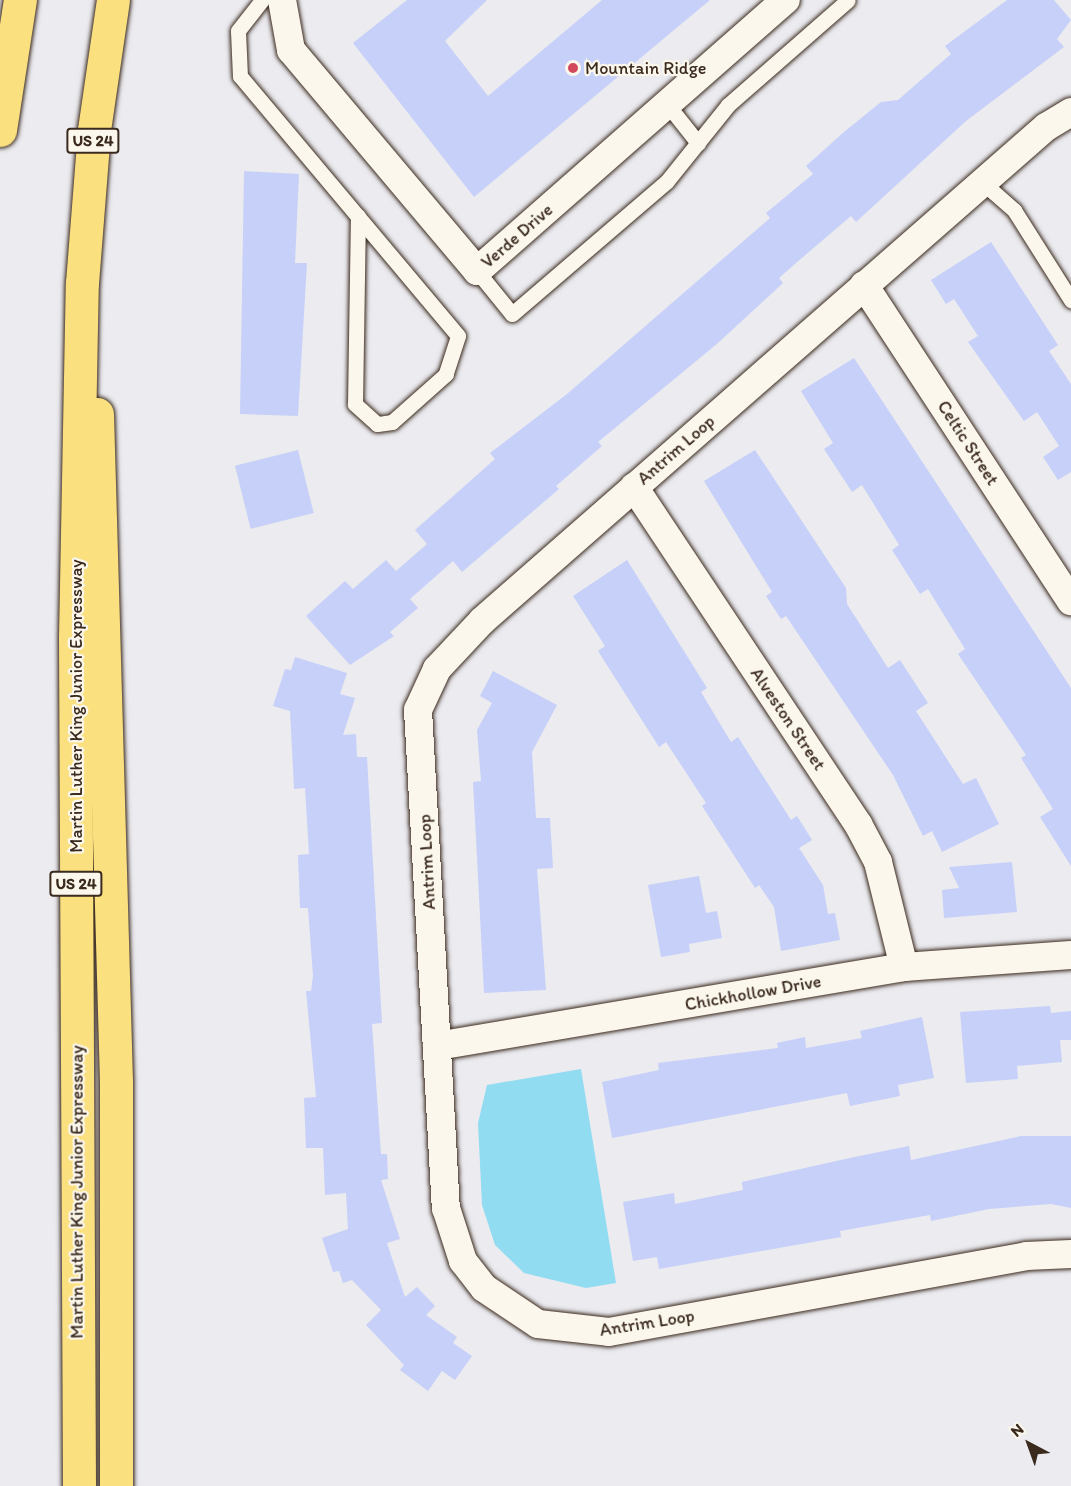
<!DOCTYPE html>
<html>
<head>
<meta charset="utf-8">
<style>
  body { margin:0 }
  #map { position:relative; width:1071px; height:1486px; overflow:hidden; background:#ebebf0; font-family:Itim,sans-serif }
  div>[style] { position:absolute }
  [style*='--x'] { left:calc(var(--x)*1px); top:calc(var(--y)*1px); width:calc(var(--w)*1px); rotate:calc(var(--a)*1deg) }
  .water>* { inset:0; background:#92dcf2 }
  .building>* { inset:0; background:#c7d0f8; transform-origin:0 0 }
  .roads { filter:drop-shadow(0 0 2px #3b2a1e) drop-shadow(0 0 2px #3b2a1e) }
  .service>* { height:15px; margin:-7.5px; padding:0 7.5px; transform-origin:7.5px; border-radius:7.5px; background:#fbf7ec }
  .minor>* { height:28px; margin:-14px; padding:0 14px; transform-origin:14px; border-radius:14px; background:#fbf7ec }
  .motorway>* { height:33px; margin:-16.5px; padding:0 16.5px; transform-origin:16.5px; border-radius:16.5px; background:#fbe080 }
  .dots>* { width:16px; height:16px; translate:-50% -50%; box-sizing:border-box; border:3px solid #fbf7ec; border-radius:50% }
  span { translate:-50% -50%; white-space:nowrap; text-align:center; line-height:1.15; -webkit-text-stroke:4.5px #fbf7ec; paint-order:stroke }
  .shield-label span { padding:2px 4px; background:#fbf7ec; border:2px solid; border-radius:4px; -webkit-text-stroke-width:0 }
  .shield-label { font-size:16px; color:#3b2a1e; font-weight:700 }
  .poi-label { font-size:18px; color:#3b2a1e }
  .left { translate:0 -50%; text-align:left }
  .street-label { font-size:18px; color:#3b2a1e }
  .north { position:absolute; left:999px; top:1414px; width:60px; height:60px; -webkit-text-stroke:4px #fbf7ec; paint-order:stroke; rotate:319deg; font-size:16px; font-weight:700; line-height:24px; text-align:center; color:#3b2a1e }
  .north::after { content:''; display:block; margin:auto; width:21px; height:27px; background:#3b2a1e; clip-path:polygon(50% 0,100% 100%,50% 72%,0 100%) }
</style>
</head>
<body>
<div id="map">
  <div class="water">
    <div style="clip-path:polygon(581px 1069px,616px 1283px,586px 1288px,524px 1273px,495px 1245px,482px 1205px,478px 1123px,487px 1085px)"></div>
  </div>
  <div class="building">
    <div style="clip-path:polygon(407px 0,487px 0,445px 41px,488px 96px,602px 0,710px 0,474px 197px,353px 43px)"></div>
    <div style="clip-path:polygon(1007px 0,1054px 0,1071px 20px,1057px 39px,1064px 47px,966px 121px,856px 222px,851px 216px,796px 263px,779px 278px,783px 283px,718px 343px,598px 442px,602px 446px,556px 486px,559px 489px,462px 572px,453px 561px,410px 599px,418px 608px,390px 632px,394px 636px,350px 665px,306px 616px,345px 581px,353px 589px,386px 560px,396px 571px,427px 544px,415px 530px,495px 459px,490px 453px,567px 394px,770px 218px,766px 213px,813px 174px,806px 166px,844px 132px,881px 102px,898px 100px,951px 54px,945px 46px)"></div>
    <div style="clip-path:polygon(244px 171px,299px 174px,295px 263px,307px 263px,298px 416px,240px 414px)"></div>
    <div style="clip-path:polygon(991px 242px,1058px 345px,1049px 351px,1071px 384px,1071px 472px,1058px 480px,1043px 457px,1059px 446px,1037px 412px,1024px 421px,968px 342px,978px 336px,954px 299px,946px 304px,931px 280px)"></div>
    <div style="clip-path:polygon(854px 358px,1071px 688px,1071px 866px,1040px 817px,1053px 809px,1021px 758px,1026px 755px,958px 654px,965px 649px,928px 589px,920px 594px,892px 550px,899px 545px,862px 485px,852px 492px,824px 449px,833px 443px,801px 391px)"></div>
    <div style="left:298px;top:450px;width:65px;height:65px;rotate:76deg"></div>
    <div style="clip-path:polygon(755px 450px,846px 588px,847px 604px,888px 668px,900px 660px,928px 703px,916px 711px,963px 784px,976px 778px,999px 824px,942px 852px,932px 831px,923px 836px,893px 775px,786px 616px,781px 619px,766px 596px,772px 592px,704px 481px)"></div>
    <div style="clip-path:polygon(627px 560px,707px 688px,701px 692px,731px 742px,738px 737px,791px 820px,797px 816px,812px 840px,799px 848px,823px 885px,828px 914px,835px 913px,840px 940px,781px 951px,774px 907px,759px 885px,755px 888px,702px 806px,706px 803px,666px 742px,659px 747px,598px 651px,605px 646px,573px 596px)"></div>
    <div style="clip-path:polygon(295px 657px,347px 673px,340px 694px,355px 698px,343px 735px,356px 734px,357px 757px,367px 757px,382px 1023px,372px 1024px,381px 1154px,387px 1154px,388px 1179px,381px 1180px,400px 1239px,387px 1243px,405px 1297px,417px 1287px,435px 1306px,426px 1315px,457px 1337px,453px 1343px,472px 1356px,455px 1380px,442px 1371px,428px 1391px,400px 1370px,404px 1365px,366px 1325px,381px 1310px,352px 1280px,343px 1283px,339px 1271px,333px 1272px,322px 1238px,348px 1229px,346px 1193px,325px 1195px,323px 1148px,306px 1148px,304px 1098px,316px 1097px,306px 991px,311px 991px,313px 976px,308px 908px,300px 908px,298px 855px,309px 854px,305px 788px,294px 789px,290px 711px,273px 706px,285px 669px,291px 670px)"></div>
    <div style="clip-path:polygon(493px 671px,557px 705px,532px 752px,536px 818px,550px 818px,553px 868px,537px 869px,546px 990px,484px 993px,473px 782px,481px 781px,477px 730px,492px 703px,480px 696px)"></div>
    <div style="clip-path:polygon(1012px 862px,1017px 912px,944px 918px,942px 890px,959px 888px,949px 867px)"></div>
    <div style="clip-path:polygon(699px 876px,706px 913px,717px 911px,722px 938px,689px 944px,690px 952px,661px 957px,648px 885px)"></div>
    <div style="clip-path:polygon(1050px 1006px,1051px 1013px,1071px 1011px,1071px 1040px,1060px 1040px,1062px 1062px,1017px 1066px,1018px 1079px,966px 1083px,960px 1012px)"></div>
    <div style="clip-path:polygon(922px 1017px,934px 1078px,898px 1085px,900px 1096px,850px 1106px,847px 1093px,612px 1138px,602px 1082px,659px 1070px,658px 1063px,778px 1048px,777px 1043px,805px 1037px,806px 1048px,862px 1038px,860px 1031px)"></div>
    <div style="clip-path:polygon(1021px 1136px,1071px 1136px,1071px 1208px,1051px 1204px,989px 1209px,931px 1221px,930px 1215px,840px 1231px,841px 1237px,659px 1269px,657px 1257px,633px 1261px,623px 1202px,674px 1193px,675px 1204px,743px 1190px,742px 1182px,859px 1156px,909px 1146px,911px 1160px)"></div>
  </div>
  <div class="roads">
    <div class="service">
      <div style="--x:262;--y:0;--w:39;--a:128"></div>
      <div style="--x:238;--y:31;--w:45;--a:87.5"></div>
      <div style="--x:240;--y:76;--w:339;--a:50"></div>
      <div style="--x:458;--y:336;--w:40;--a:108"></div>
      <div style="--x:446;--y:374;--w:72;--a:138.4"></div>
      <div style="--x:392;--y:422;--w:15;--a:172"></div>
      <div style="--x:377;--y:424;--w:30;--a:-138"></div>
      <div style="--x:355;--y:404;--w:188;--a:-89.1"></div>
      <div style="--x:667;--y:104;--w:50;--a:51.5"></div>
      <div style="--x:982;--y:182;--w:43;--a:41.2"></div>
      <div style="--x:1014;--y:210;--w:107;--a:57.7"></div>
      <div style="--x:477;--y:271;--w:55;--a:50.9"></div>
      <div style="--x:512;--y:314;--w:204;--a:-40.6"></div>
      <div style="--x:667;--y:181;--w:97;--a:-51.2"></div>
      <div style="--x:728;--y:105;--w:159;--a:-41.2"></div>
    </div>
    <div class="minor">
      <div style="--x:282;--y:0;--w:51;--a:79.8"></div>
      <div style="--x:291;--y:50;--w:289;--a:49.9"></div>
      <div style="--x:477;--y:271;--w:411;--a:-41.3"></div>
      <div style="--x:1071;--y:112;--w:29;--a:149"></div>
      <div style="--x:1046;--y:127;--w:750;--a:138.79"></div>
      <div style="--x:482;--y:621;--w:66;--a:133.2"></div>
      <div style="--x:437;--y:669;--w:45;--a:114.9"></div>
      <div style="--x:418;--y:710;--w:499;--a:86.8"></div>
      <div style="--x:446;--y:1208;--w:56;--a:72.2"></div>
      <div style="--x:463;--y:1261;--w:34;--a:52"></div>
      <div style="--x:484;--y:1288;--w:65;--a:33.7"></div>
      <div style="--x:538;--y:1324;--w:71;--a:6.4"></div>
      <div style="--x:609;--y:1332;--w:424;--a:-10.3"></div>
      <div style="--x:1026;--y:1256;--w:45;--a:-2.5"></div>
      <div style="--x:864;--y:285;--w:378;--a:56.8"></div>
      <div style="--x:634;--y:487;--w:405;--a:56.4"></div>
      <div style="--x:858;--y:824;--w:43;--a:62.2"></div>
      <div style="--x:878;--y:862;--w:108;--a:76.1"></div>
      <div style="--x:437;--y:1046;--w:474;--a:-9.6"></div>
      <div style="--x:904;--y:967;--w:167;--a:-4.1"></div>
    </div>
    <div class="motorway">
      <div style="--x:0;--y:130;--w:132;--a:-81.3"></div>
      <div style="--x:97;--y:414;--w:669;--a:88.37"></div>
      <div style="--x:116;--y:1083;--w:403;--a:90"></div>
      <div style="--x:79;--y:1486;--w:848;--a:-90.27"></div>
      <div style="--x:75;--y:638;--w:355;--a:-88.9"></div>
      <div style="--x:82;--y:283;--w:153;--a:-85.5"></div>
      <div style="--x:94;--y:130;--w:131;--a:-81.7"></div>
    </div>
  </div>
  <div class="dots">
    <div style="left:573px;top:68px;background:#d1495b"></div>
  </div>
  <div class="shield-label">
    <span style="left:93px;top:141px">US 24</span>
    <span style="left:76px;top:884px">US 24</span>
  </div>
  <div class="poi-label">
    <span class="left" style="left:585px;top:68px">Mountain Ridge</span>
  </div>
  <div class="street-label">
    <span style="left:517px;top:236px;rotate:-41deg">Verde Drive</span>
    <span style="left:968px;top:443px;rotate:57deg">Celtic Street</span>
    <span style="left:676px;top:450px;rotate:-41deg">Antrim Loop</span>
    <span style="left:76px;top:706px;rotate:-90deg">Martin Luther King Junior Expressway</span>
    <span style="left:788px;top:719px;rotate:56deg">Alveston Street</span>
    <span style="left:427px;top:862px;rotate:-93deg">Antrim Loop</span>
    <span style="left:753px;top:993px;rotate:-10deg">Chickhollow Drive</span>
    <span style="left:77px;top:1192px;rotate:-90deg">Martin Luther King Junior Expressway</span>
    <span style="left:647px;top:1323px;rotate:-9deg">Antrim Loop</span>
  </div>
  <div class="north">N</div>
</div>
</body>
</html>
